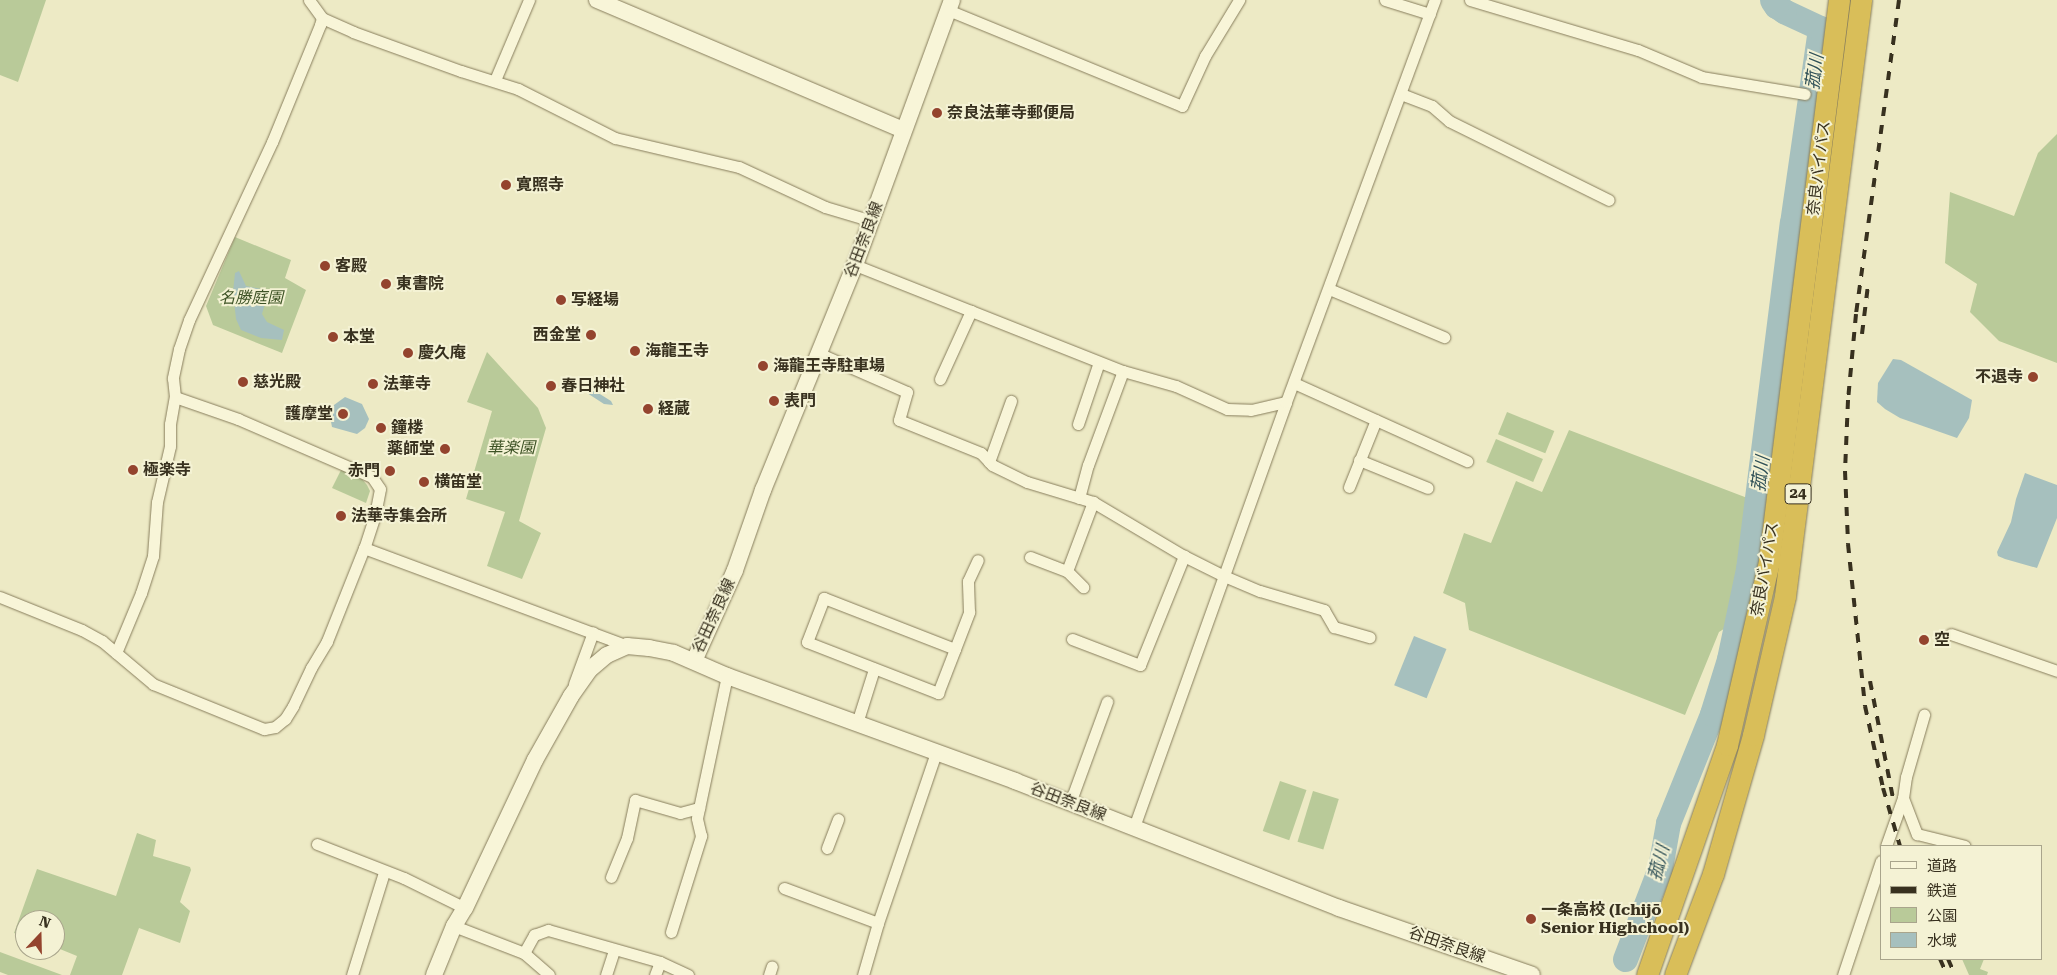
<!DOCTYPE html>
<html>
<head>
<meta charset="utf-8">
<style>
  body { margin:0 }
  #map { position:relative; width:2057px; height:975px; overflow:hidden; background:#edeac5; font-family:"Roboto Serif","Noto Sans JP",serif }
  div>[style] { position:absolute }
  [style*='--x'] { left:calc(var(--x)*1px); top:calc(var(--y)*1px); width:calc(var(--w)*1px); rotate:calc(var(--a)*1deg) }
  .green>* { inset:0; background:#b9ca99; transform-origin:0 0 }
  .water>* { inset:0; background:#a6c0be; transform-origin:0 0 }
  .river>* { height:25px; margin:-12.5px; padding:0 12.5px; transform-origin:12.5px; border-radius:12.5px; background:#a6c0be }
  .roads { filter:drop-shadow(0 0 1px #877d5c) drop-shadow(0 0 1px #877d5c) }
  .street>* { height:11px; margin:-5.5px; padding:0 5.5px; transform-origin:5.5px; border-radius:5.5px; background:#f8f5d8 }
  .secondary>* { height:16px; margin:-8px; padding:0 8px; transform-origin:8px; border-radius:8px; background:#f8f5d8 }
  .highway>* { height:21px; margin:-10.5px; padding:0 10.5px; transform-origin:10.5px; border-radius:10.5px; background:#d9be59 }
  .rail>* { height:4px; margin-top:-2px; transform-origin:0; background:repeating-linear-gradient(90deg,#38311f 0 9px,transparent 0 18px) }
  .dots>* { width:14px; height:14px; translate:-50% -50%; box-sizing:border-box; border:2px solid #f4f2d4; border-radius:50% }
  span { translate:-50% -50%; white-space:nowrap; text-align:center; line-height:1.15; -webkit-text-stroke:4px #f4f2d4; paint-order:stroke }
  .shield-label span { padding:1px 4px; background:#f4f2d4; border:1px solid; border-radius:4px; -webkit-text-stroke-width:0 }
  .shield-label { font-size:15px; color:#38311f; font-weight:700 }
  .poi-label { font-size:16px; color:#38311f; font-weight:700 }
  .left { translate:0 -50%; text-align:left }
  .right { translate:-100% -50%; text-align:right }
  .street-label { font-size:16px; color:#38311f }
  .park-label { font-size:16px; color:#3e5326; font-style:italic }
  .water-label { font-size:18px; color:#2f5057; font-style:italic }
  .legend { position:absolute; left:1880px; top:845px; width:162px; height:115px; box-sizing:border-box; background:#f4f2d4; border:1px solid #a9a58c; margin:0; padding:6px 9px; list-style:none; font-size:15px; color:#38311f }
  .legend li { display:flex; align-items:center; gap:10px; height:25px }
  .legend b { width:25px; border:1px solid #a9a58c }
  .north { position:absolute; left:15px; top:910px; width:50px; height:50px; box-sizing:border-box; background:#f4f2d4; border:1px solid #a9a58c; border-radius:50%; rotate:21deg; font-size:14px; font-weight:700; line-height:20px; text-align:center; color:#38311f }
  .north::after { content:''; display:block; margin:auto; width:18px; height:22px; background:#94442e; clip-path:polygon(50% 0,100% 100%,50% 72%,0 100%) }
</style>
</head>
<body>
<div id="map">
  <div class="green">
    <div style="clip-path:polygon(0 0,46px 0,18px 82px,0 75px)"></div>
    <div style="clip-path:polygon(2057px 134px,2057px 363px,1999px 341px,1970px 312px,1977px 284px,1945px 263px,1950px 192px,2014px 216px,2038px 153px)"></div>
    <div style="clip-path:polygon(235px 237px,291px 260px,285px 278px,306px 290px,282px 353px,213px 325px,206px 306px)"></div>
    <div style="clip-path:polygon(487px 352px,538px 408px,546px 428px,519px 521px,541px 533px,522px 579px,487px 566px,505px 512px,466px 499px,492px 411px,467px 402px)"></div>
    <div style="left:1507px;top:412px;width:51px;height:24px;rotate:22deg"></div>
    <div style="clip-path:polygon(1569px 430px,1750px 499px,1730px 625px,1719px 632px,1685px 715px,1469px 630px,1465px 603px,1443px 593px,1464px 533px,1491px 543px,1516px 481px,1542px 492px)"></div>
    <div style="left:1496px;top:439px;width:51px;height:25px;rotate:23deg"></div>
    <div style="clip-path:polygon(341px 470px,362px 479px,367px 485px,370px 491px,366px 503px,332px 488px)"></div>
    <div style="left:1280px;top:781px;width:28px;height:53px;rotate:19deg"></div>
    <div style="left:1313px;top:791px;width:27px;height:53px;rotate:17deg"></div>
    <div style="clip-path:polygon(137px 833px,156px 840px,153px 856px,190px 867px,191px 870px,180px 902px,190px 911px,180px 943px,139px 928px,122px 975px,70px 975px,77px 956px,55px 947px,55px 920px,25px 920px,25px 937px,14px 933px,37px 869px,116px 896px)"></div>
    <div style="clip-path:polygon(0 952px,62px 975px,8px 975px,0 972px)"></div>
    <div style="clip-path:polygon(1962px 959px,1984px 959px,1980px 969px,1988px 972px,1987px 975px,1969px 975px)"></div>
  </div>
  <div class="water">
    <div style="clip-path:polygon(239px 271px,246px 286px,272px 291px,276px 295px,265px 304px,262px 314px,267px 322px,284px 330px,282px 340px,261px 338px,241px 330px,236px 319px,233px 292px,235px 273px)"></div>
    <div style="clip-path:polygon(1893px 359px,1901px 360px,1972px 400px,1969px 418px,1957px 438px,1900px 418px,1885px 409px,1877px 402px,1878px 383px)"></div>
    <div style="clip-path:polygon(586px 376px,595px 391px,611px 401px,613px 405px,604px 404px,584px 391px,578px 381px)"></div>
    <div style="clip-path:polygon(345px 397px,362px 404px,369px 419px,365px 428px,357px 434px,332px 427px,330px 416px,334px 405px)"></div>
    <div style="clip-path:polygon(2025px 473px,2057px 485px,2057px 518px,2037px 568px,2005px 559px,1998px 556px,1997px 552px,2011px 522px,2016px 499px)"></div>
    <div style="left:1414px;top:636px;width:35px;height:53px;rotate:22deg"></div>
  </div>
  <div class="river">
    <div style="--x:1625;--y:959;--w:97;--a:-69"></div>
    <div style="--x:1660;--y:868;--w:46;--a:-79.9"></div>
    <div style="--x:1668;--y:823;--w:118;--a:-68"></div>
    <div style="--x:1712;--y:714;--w:58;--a:-72.8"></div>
    <div style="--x:1729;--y:659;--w:92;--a:-78.1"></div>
    <div style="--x:1748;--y:569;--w:349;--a:-82.8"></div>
    <div style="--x:1792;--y:223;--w:197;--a:-81.8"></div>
    <div style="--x:1820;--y:28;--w:40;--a:-155"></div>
    <div style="--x:1784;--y:11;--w:9;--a:-148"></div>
    <div style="--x:1776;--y:6;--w:7;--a:-124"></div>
  </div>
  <div class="roads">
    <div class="street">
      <div style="--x:309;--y:0;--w:22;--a:54"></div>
      <div style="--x:322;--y:18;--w:7;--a:106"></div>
      <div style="--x:320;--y:25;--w:126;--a:112.3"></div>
      <div style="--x:272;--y:142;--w:196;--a:115"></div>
      <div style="--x:189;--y:320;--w:31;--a:109"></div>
      <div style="--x:179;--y:349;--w:30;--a:102"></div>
      <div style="--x:173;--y:378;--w:19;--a:84"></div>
      <div style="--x:175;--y:397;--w:67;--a:19.2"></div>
      <div style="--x:238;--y:419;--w:146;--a:23.4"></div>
      <div style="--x:372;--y:477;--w:14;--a:56"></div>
      <div style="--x:380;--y:489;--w:26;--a:101"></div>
      <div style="--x:375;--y:515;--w:35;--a:108"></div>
      <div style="--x:364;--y:548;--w:281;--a:20.4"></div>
      <div style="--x:1385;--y:0;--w:47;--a:17.3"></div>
      <div style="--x:1470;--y:0;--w:175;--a:16.6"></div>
      <div style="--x:1638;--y:50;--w:69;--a:22.9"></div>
      <div style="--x:1702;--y:77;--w:104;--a:9.4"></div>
      <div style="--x:948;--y:10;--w:253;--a:22.3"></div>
      <div style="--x:1182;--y:106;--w:55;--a:-65.3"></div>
      <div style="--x:1205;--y:56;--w:66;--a:-58.7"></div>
      <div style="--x:322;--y:18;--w:34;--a:24"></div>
      <div style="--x:353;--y:32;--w:115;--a:19.9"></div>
      <div style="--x:461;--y:71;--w:60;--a:17.5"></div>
      <div style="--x:518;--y:89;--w:109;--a:26.8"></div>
      <div style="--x:615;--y:138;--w:127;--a:13.2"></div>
      <div style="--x:739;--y:167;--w:95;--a:24.9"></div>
      <div style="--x:825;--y:207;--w:49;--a:16.6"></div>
      <div style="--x:495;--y:80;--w:87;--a:-67"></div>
      <div style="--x:1401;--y:94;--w:33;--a:21"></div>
      <div style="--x:1432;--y:106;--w:23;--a:41"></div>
      <div style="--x:1449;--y:121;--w:178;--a:26.3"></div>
      <div style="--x:855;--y:265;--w:288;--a:21.6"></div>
      <div style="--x:1123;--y:371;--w:55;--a:15.8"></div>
      <div style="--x:1176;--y:386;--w:56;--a:24.3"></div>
      <div style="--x:1227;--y:409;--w:24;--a:2"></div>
      <div style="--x:1251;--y:410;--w:36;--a:-13"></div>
      <div style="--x:1329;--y:289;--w:125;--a:22.7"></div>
      <div style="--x:818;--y:353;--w:97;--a:23.7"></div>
      <div style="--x:907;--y:392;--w:29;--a:106"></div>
      <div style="--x:899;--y:420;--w:88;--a:21.9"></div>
      <div style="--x:981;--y:453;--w:16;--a:47"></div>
      <div style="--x:992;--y:465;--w:39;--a:26"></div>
      <div style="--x:1027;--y:482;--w:69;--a:16.9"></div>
      <div style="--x:1093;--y:502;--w:106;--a:30.7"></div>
      <div style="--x:1184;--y:556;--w:45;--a:26.6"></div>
      <div style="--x:1224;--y:576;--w:39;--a:23"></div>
      <div style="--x:1260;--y:591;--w:67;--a:16.5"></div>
      <div style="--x:1324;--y:610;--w:20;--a:60"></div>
      <div style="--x:1334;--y:627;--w:37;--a:16"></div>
      <div style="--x:940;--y:379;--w:75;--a:-65.5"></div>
      <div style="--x:1294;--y:383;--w:190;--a:24.3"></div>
      <div style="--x:1078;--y:424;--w:65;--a:-71.3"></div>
      <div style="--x:1359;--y:460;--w:74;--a:22.1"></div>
      <div style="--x:989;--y:462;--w:65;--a:-70.2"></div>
      <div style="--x:1349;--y:487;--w:72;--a:-68.1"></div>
      <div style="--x:1079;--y:498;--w:34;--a:-75"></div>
      <div style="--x:1088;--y:465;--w:100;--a:-69.6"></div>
      <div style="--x:1030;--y:557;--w:40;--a:21"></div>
      <div style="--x:1067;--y:571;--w:74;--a:-69.4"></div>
      <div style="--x:1067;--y:571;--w:23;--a:45"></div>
      <div style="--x:0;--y:597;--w:88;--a:21.9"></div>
      <div style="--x:82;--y:630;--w:23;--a:29"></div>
      <div style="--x:102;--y:641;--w:67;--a:40.1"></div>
      <div style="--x:153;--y:684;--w:120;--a:22.1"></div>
      <div style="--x:264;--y:729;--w:11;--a:-10"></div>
      <div style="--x:275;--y:727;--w:13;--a:-39"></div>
      <div style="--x:285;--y:719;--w:15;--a:-58"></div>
      <div style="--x:293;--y:706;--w:42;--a:-64.7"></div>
      <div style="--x:311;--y:668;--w:31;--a:-59"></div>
      <div style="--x:327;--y:641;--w:100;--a:-68.3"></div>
      <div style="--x:1951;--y:634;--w:112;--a:19.2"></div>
      <div style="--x:1072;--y:639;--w:73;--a:20.9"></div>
      <div style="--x:1140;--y:665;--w:118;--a:-68"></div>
      <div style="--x:955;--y:649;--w:141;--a:-158.7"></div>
      <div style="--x:824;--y:598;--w:47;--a:111.1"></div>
      <div style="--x:807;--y:642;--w:141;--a:21.3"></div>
      <div style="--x:938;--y:693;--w:47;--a:-68.9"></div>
      <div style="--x:955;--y:649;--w:40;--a:-69"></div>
      <div style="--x:969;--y:612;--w:31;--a:-92"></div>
      <div style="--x:968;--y:581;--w:23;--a:-65"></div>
      <div style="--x:116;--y:653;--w:65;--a:-67.4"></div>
      <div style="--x:141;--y:593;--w:39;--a:-72"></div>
      <div style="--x:153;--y:556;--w:54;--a:-85.8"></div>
      <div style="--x:157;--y:502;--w:57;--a:-76.9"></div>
      <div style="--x:170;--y:446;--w:22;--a:-90"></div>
      <div style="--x:170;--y:424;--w:27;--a:-80"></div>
      <div style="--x:574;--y:684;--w:55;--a:-69.9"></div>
      <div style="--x:857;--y:723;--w:57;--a:-72.5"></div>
      <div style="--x:1903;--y:798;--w:39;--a:69"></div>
      <div style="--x:1917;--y:834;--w:49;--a:14"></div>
      <div style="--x:1070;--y:803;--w:108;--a:-69.9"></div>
      <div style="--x:1134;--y:827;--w:451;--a:-70.3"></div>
      <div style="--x:1286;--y:402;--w:429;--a:-69.7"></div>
      <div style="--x:317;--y:844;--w:93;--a:21.3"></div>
      <div style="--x:404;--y:878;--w:68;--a:26.2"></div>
      <div style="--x:1886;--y:846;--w:51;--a:-70.5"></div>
      <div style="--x:1903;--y:798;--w:21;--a:-82"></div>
      <div style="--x:1906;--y:777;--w:65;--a:-73.8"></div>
      <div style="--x:827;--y:848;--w:31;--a:-69"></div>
      <div style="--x:611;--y:877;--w:42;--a:-67.7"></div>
      <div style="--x:627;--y:838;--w:39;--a:-78"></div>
      <div style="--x:635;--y:800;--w:47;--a:16.1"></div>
      <div style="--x:680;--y:813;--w:20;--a:-15"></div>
      <div style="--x:784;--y:888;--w:100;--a:20.4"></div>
      <div style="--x:454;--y:926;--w:75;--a:21.1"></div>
      <div style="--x:524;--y:953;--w:21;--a:-61"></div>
      <div style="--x:534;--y:935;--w:15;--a:-20"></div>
      <div style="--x:548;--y:930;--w:116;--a:15.9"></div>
      <div style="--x:660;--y:962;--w:31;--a:25"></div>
      <div style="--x:671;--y:932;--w:101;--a:-72.6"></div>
      <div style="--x:701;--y:836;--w:18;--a:-103"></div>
      <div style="--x:697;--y:818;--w:145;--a:-78.1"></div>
      <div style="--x:524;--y:953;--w:33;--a:41"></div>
      <div style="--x:352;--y:975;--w:108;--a:-72.7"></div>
      <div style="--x:606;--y:975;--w:26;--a:-72"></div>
      <div style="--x:655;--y:975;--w:14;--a:-69"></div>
      <div style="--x:769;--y:975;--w:9;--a:-72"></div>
      <div style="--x:863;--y:975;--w:54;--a:-73.9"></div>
      <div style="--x:878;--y:923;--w:180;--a:-71.2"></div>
      <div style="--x:1843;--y:975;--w:120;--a:-71.6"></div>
    </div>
    <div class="secondary">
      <div style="--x:597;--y:0;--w:333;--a:23"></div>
      <div style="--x:694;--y:661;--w:100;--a:-65.7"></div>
      <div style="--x:735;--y:570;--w:85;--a:-70.7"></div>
      <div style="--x:763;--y:490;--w:243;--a:-67.8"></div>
      <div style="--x:855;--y:265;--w:282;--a:-69.9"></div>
      <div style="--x:434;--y:975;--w:53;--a:-67.8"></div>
      <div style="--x:454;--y:926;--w:21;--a:-59"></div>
      <div style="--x:465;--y:908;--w:164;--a:-64.7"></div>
      <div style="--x:535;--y:760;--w:73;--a:-60.6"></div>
      <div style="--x:571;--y:696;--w:32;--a:-55"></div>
      <div style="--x:589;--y:670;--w:23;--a:-40"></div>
      <div style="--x:607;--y:655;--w:22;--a:-24"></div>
      <div style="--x:627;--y:646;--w:22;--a:5"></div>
      <div style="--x:649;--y:648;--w:25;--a:11"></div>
      <div style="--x:674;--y:653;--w:58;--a:23.5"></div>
      <div style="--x:727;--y:676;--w:307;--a:20"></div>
      <div style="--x:1015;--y:781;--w:348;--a:21.4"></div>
      <div style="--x:1339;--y:908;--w:204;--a:19.1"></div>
    </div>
    <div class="highway">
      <div style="--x:1647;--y:975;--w:244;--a:-70.8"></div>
      <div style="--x:1727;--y:745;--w:189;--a:-77.1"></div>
      <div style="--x:1769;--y:561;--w:565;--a:-82.89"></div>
      <div style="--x:1675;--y:975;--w:108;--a:-69.4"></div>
      <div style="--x:1713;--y:874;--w:145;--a:-73.9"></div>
      <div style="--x:1753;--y:735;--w:143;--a:-77"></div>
      <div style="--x:1785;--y:596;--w:601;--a:-82.73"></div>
    </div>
  </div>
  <div class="rail">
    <div style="--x:1899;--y:0;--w:317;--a:97.8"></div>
    <div style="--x:1856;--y:314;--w:86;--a:95.3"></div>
    <div style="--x:1848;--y:400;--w:71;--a:92.4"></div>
    <div style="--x:1845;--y:471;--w:73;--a:87.6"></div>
    <div style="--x:1848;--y:544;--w:163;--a:84"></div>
    <div style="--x:1865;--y:706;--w:84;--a:77.6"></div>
    <div style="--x:1883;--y:788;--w:60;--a:73.7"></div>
    <div style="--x:1862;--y:334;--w:49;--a:-83"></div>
    <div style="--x:1870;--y:681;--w:124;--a:78.9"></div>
    <div style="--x:1940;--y:959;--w:17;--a:66"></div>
    <div style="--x:1948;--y:959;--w:17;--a:66"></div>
  </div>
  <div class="dots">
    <div style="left:937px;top:113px;background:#94442e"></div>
    <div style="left:506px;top:185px;background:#94442e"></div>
    <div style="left:325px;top:266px;background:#94442e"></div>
    <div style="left:386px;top:284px;background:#94442e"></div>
    <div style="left:561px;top:300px;background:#94442e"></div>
    <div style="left:591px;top:335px;background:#94442e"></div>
    <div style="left:333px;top:337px;background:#94442e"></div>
    <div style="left:635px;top:351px;background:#94442e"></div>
    <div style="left:408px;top:353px;background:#94442e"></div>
    <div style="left:763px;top:366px;background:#94442e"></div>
    <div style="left:2033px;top:377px;background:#94442e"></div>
    <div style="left:243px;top:382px;background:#94442e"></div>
    <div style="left:373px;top:384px;background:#94442e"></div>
    <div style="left:551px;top:386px;background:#94442e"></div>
    <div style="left:774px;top:401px;background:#94442e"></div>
    <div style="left:648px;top:409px;background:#94442e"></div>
    <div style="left:343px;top:414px;background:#94442e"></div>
    <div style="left:381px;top:428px;background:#94442e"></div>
    <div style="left:445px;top:449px;background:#94442e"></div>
    <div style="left:133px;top:470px;background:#94442e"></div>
    <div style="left:390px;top:471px;background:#94442e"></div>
    <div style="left:424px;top:482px;background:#94442e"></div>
    <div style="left:341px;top:516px;background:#94442e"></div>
    <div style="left:1924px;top:640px;background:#94442e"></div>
    <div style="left:1531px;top:919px;background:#94442e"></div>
  </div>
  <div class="shield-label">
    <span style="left:1798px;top:494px">24</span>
  </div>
  <div class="poi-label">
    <span class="left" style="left:947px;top:113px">奈良法華寺郵便局</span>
    <span class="left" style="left:516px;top:185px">寛照寺</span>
    <span class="left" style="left:335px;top:266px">客殿</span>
    <span class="left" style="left:396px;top:284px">東書院</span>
    <span class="left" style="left:571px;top:300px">写経場</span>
    <span class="right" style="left:581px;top:335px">西金堂</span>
    <span class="left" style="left:343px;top:337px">本堂</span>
    <span class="left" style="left:645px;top:351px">海龍王寺</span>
    <span class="left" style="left:418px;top:353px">慶久庵</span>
    <span class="left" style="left:773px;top:366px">海龍王寺駐車場</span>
    <span class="right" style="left:2023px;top:377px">不退寺</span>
    <span class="left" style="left:253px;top:382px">慈光殿</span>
    <span class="left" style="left:383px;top:384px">法華寺</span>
    <span class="left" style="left:561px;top:386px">春日神社</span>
    <span class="left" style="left:784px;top:401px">表門</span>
    <span class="left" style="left:658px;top:409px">経蔵</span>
    <span class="right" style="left:333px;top:414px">護摩堂</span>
    <span class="left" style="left:391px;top:428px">鐘楼</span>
    <span class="right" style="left:435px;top:449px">薬師堂</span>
    <span class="left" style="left:143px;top:470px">極楽寺</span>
    <span class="right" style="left:380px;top:471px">赤門</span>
    <span class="left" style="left:434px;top:482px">横笛堂</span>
    <span class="left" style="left:351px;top:516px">法華寺集会所</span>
    <span class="left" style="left:1934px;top:640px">空</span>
    <span class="left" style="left:1541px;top:919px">一条高校 (Ichijō<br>Senior Highchool)</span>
  </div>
  <div class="street-label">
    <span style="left:1819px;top:168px;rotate:-83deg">奈良バイパス</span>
    <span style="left:864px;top:240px;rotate:-69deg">谷田奈良線</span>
    <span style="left:1765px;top:569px;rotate:-80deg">奈良バイパス</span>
    <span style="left:714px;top:616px;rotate:-65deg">谷田奈良線</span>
    <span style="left:1068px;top:802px;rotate:21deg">谷田奈良線</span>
    <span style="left:1447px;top:945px;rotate:19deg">谷田奈良線</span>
  </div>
  <div class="park-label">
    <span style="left:251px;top:298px">名勝庭園</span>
    <span style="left:511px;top:448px">華楽園</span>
  </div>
  <div class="water-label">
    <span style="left:1815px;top:72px;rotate:-82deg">菰川</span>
    <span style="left:1761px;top:474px;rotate:-82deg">菰川</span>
    <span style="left:1659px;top:863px;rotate:-75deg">菰川</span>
  </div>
  <ul class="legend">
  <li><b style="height:6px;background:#f8f5d8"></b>道路</li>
  <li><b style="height:6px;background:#38311f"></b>鉄道</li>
  <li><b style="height:14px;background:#b9ca99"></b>公園</li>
  <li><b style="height:14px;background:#a6c0be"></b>水域</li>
  </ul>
  <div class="north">N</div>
</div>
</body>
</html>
